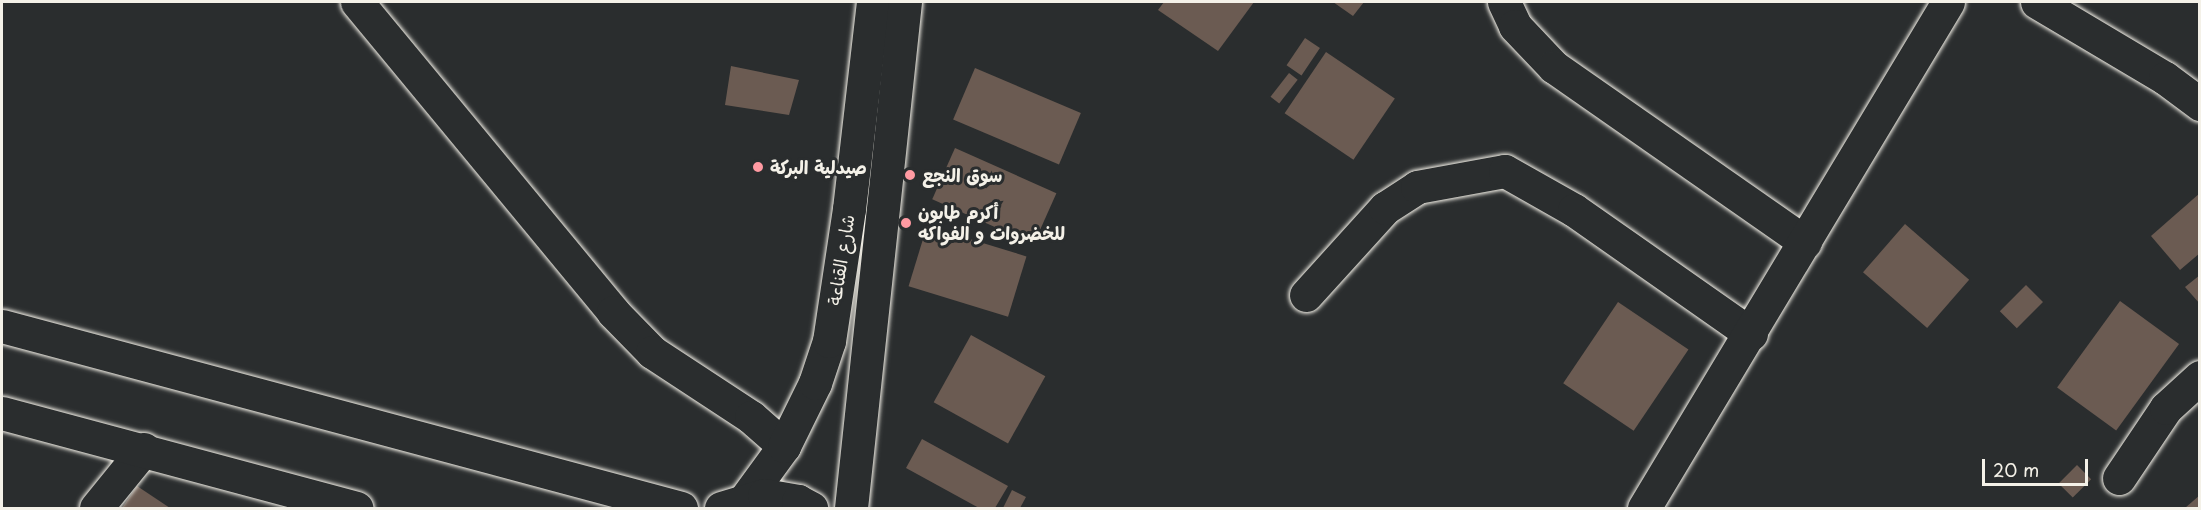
<!DOCTYPE html>
<html>
<head>
<meta charset="utf-8">
<style>
  body { margin:0 }
  #map { position:relative; width:2201px; height:510px; overflow:hidden; background:#2a2d2e; font-family:"Playpen Sans","Playpen Sans Arabic",sans-serif }
  div>[style] { position:absolute }
  [style*='--x'] { left:calc(var(--x)*1px); top:calc(var(--y)*1px); width:calc(var(--w)*1px); rotate:calc(var(--a)*1deg) }
  .building>* { inset:0; background:#6b5b52; transform-origin:0 0 }
  .roads { filter:drop-shadow(0 0 2px #f4f1e8) drop-shadow(0 0 2px #f4f1e8) }
  .minor>* { height:33px; margin:-16.5px; padding:0 16.5px; transform-origin:16.5px; border-radius:16.5px; background:#2a2d2e }
  .tertiary>* { height:33px; margin:-16.5px; padding:0 16.5px; transform-origin:16.5px; border-radius:16.5px; background:#2a2d2e }
  .secondary>* { height:33px; margin:-16.5px; padding:0 16.5px; transform-origin:16.5px; border-radius:16.5px; background:#2a2d2e }
  .dots>* { width:16px; height:16px; translate:-50% -50%; box-sizing:border-box; border:3px solid #2a2d2e; border-radius:50% }
  span { translate:-50% -50%; white-space:nowrap; text-align:center; line-height:1.15; -webkit-text-stroke:6px #2a2d2e; paint-order:stroke }
  .poi-label { font-size:18px; color:#f4f1e8; font-weight:700 }
  .left { translate:0 -50%; text-align:left }
  .street-label { font-size:18px; color:#f4f1e8 }
  .frame { position:absolute; inset:0; border:3px solid #f4f1e8; pointer-events:none }
  .scale { position:absolute; left:1982px; top:459px; width:106px; height:27px; box-sizing:border-box; border:3px solid #f4f1e8; border-top:0; padding-left:8px; font-size:18px; line-height:21px; white-space:nowrap; color:#f4f1e8; -webkit-text-stroke:4px #2a2d2e; paint-order:stroke }
</style>
</head>
<body>
<div id="map">
  <div class="building">
    <div style="clip-path:polygon(1164px 2px,1254px 2px,1218px 51px,1158px 10px)"></div>
    <div style="clip-path:polygon(1333px 2px,1364px 2px,1353px 16px)"></div>
    <div style="left:1305px;top:38px;width:18px;height:33px;rotate:34deg"></div>
    <div style="left:1326px;top:52px;width:83px;height:74px;rotate:34deg"></div>
    <div style="clip-path:polygon(731px 66px,799px 80px,789px 115px,725px 105px)"></div>
    <div style="left:975px;top:68px;width:115px;height:56px;rotate:23deg"></div>
    <div style="left:1289px;top:73px;width:11px;height:30px;rotate:38deg"></div>
    <div style="left:955px;top:148px;width:111px;height:56px;rotate:24deg"></div>
    <div style="clip-path:polygon(2200px 193px,2200px 253px,2180px 270px,2151px 236px)"></div>
    <div style="left:1905px;top:224px;width:85px;height:64px;rotate:41deg"></div>
    <div style="left:927px;top:226px;width:104px;height:63px;rotate:17deg"></div>
    <div style="clip-path:polygon(2200px 275px,2200px 304px,2185px 287px)"></div>
    <div style="left:2026px;top:285px;width:24px;height:37px;rotate:45deg"></div>
    <div style="left:2120px;top:301px;width:73px;height:107px;rotate:36deg"></div>
    <div style="left:1618px;top:302px;width:85px;height:98px;rotate:34deg"></div>
    <div style="left:971px;top:335px;width:85px;height:77px;rotate:29deg"></div>
    <div style="clip-path:polygon(922px 439px,1008px 486px,995px 508px,979px 508px,906px 468px)"></div>
    <div style="left:2077px;top:465px;width:20px;height:26px;rotate:45deg"></div>
    <div style="clip-path:polygon(137px 486px,170px 508px,122px 508px)"></div>
    <div style="clip-path:polygon(1012px 490px,1026px 497px,1020px 508px,1003px 508px)"></div>
    <div style="clip-path:polygon(2200px 495px,2200px 508px,2185px 508px)"></div>
  </div>
  <div class="roads">
    <div class="minor">
      <div style="--x:357;--y:2;--w:402;--a:50.4"></div>
      <div style="--x:613;--y:312;--w:56;--a:45.7"></div>
      <div style="--x:652;--y:352;--w:118;--a:33.3"></div>
      <div style="--x:751;--y:417;--w:44;--a:41.3"></div>
      <div style="--x:1504;--y:2;--w:26;--a:65"></div>
      <div style="--x:1515;--y:26;--w:57;--a:46.4"></div>
      <div style="--x:1554;--y:67;--w:306;--a:34.9"></div>
      <div style="--x:2037;--y:2;--w:149;--a:30.7"></div>
      <div style="--x:2165;--y:78;--w:44;--a:36.6"></div>
      <div style="--x:1306;--y:295;--w:118;--a:-47.8"></div>
      <div style="--x:1385;--y:208;--w:38;--a:-33"></div>
      <div style="--x:1417;--y:187;--w:89;--a:-10.3"></div>
      <div style="--x:1505;--y:171;--w:79;--a:29.5"></div>
      <div style="--x:1574;--y:210;--w:216;--a:35"></div>
      <div style="--x:2119;--y:478;--w:84;--a:-56.1"></div>
      <div style="--x:2166;--y:408;--w:46;--a:-42.4"></div>
      <div style="--x:96;--y:508;--w:76;--a:-50.9"></div>
    </div>
    <div class="tertiary">
      <div style="--x:746;--y:498;--w:64;--a:-53.8"></div>
      <div style="--x:784;--y:446;--w:70;--a:-63.8"></div>
      <div style="--x:815;--y:383;--w:44;--a:-71.6"></div>
      <div style="--x:829;--y:341;--w:134;--a:-81.4"></div>
      <div style="--x:849;--y:209;--w:208;--a:-83.4"></div>
      <div style="--x:851;--y:508;--w:509;--a:-83.91"></div>
      <div style="--x:1644;--y:508;--w:590;--a:-59"></div>
    </div>
    <div class="secondary">
      <div style="--x:2;--y:326;--w:703;--a:15"></div>
      <div style="--x:2;--y:413;--w:367;--a:15"></div>
      <div style="--x:721;--y:508;--w:45;--a:-16.8"></div>
      <div style="--x:764;--y:495;--w:35;--a:10"></div>
      <div style="--x:798;--y:501;--w:15;--a:28"></div>
    </div>
  </div>
  <div class="dots">
    <div style="left:758px;top:167px;background:#ff9aa2"></div>
    <div style="left:910px;top:175px;background:#ff9aa2"></div>
    <div style="left:906px;top:223px;background:#ff9aa2"></div>
  </div>
  <div class="poi-label">
    <span class="left" style="left:770px;top:167px">صيدلية البركة</span>
    <span class="left" style="left:922px;top:175px">سوق النجع</span>
    <span class="left" style="left:918px;top:223px">أكرم طابون<br>للخضروات و الفواكه</span>
  </div>
  <div class="street-label">
    <span style="left:841px;top:260px;rotate:-81deg">شارع القناعة</span>
  </div>
  <div class="frame"></div>
  <div class="scale">20 m</div>
</div>
</body>
</html>
